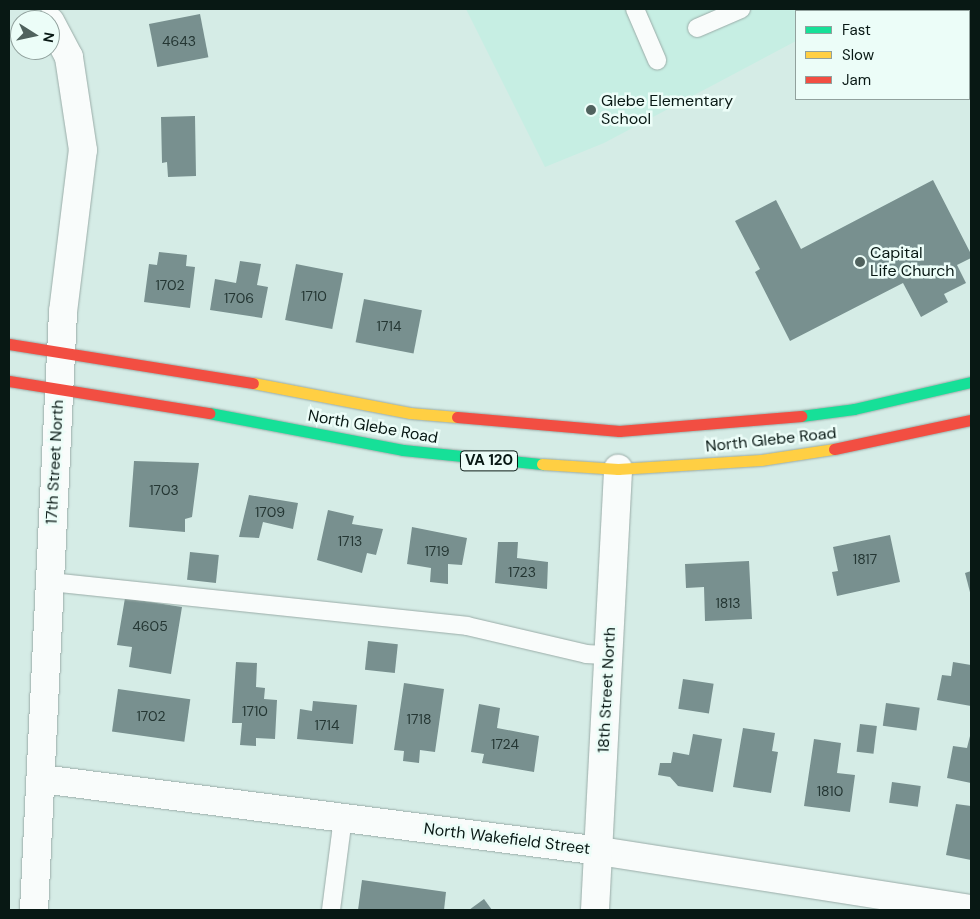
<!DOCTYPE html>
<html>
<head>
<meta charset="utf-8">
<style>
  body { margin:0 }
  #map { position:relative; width:980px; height:919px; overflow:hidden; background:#d5ece6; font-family:"DM Sans",sans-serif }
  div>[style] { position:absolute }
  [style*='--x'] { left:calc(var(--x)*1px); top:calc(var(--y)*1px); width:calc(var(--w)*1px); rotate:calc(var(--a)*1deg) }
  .built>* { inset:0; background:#c6eee3 }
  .building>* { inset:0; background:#78908f; transform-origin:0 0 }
  .roads { filter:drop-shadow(0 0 1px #9aaca8) drop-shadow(0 0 1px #9aaca8) }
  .lane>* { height:18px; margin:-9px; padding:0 9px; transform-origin:9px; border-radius:9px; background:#f9fcfb }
  .street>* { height:28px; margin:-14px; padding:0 14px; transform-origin:14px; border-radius:14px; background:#f9fcfb }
  .fast>* { height:11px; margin:-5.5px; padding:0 5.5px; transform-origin:5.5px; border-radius:5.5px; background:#16e098 }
  .slow>* { height:11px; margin:-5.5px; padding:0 5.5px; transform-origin:5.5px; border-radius:5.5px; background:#ffcf43 }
  .jam>* { height:11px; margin:-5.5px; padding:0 5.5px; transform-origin:5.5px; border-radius:5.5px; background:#f24e42 }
  .dots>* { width:14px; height:14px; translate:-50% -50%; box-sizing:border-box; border:2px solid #ecfdf8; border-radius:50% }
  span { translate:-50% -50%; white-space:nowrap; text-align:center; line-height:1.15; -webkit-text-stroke:5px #ecfdf8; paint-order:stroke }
  .number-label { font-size:14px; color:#243633 }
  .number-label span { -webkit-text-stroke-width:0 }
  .shield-label span { padding:1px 4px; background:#ecfdf8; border:1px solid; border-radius:4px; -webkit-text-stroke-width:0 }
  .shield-label { font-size:15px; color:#081814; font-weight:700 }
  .poi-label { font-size:16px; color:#081814 }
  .left { translate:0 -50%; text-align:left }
  .street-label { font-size:16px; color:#081814 }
  .frame { position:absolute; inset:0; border:10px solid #081814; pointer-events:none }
  .legend { position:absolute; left:795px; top:10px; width:175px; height:90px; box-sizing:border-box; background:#ecfdf8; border:1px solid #91a19d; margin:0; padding:6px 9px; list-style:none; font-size:15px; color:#081814 }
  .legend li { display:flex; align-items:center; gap:10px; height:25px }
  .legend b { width:25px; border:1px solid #91a19d }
  .north { position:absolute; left:10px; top:10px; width:50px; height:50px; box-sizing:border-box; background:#ecfdf8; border:1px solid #91a19d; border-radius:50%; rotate:100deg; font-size:14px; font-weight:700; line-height:20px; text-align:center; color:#081814 }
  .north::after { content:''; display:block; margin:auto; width:18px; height:22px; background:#50625e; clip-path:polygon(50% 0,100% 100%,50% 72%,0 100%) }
</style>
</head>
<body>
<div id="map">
  <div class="built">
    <div style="clip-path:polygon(466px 9px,857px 9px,796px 11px,796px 41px,604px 143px,545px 167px)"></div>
  </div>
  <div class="building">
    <div style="left:200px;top:14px;width:44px;height:52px;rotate:79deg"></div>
    <div style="clip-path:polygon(195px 116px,196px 176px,168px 177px,167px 162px,162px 163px,161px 117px)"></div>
    <div style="clip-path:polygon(933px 180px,971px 254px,971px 258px,957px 265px,966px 283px,944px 294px,948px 302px,921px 317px,903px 283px,790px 341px,755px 272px,760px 269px,735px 221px,776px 200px,801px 249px)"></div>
    <div style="clip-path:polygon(159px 252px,187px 255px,186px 266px,195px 267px,190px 308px,144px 302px,149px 264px,157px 265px)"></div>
    <div style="clip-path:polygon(240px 261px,261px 264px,257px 285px,268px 287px,262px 318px,210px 310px,215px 279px,236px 283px)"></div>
    <div style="left:296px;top:264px;width:48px;height:57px;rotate:11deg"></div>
    <div style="left:364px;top:299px;width:59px;height:44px;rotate:11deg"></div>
    <div style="clip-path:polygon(134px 461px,199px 463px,192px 517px,185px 519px,185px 532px,129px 527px)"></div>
    <div style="clip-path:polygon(249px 495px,298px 503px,293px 529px,263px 522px,259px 538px,239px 537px)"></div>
    <div style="clip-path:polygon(328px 510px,354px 516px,352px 524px,383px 529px,376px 555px,367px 553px,362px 573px,317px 560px)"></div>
    <div style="clip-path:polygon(412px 527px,467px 538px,462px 565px,448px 564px,448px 584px,430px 582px,431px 568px,407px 564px)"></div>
    <div style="clip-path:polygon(890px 535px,900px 582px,837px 596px,832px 572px,838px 571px,833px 547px)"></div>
    <div style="clip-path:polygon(498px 542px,518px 542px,517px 558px,548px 562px,547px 589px,495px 583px)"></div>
    <div style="left:190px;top:552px;width:29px;height:28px;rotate:6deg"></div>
    <div style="clip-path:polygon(749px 561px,752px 619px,705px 621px,704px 587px,686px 588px,685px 564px)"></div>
    <div style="clip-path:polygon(971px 571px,971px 596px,965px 573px)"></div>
    <div style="clip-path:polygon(125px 598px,182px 607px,171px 674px,129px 667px,132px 647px,117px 645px)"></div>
    <div style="left:368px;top:641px;width:30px;height:29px;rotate:6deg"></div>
    <div style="clip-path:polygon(236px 662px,257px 663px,256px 687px,265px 688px,264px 699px,277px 700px,275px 739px,256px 738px,256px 746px,240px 745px,242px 723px,232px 723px)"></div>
    <div style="clip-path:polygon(953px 662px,971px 665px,971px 706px,937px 700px,942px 675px,951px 676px)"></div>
    <div style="left:683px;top:679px;width:31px;height:30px;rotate:9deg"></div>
    <div style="clip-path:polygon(404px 683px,444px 689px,435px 752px,420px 750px,419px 763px,403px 761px,404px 751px,394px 750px)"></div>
    <div style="left:118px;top:689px;width:73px;height:43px;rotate:8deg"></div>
    <div style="clip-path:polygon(313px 701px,357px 705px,353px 744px,297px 739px,300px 709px,312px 711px)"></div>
    <div style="left:886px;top:703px;width:34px;height:23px;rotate:8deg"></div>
    <div style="clip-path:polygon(479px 704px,500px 708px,497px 728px,539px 736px,534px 772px,482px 763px,484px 754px,471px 752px)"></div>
    <div style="left:860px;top:724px;width:17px;height:28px;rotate:7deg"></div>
    <div style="clip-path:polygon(743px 728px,775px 733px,772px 751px,778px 752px,771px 793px,733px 787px)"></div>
    <div style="clip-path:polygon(971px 732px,971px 783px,947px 778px,953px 746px,967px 748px)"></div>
    <div style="clip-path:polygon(693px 734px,722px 739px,713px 792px,678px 786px,670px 777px,658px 775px,660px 763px,671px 763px,673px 752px,689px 755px)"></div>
    <div style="clip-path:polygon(814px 739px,841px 743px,837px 773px,855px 775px,850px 812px,804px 806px)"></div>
    <div style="left:892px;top:782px;width:29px;height:21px;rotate:8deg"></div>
    <div style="clip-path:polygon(956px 804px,971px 806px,971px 860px,946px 855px)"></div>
    <div style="clip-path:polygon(362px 880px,446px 892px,444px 910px,358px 910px)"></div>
    <div style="clip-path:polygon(484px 899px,492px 910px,469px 910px)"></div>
  </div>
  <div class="roads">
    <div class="lane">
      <div style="--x:635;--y:9;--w:56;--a:66.7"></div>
      <div style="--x:697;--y:28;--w:48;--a:-23.4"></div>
      <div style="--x:50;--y:582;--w:419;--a:6"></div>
      <div style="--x:467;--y:626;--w:122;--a:13.2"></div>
      <div style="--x:586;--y:654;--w:22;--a:3"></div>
      <div style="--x:331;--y:910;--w:93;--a:-82.6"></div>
    </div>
    <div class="street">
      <div style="--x:42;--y:779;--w:563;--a:7.35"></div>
      <div style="--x:600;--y:851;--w:376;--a:8.9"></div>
      <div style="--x:34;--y:910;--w:599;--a:-87.22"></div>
      <div style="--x:63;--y:312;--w:163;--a:-83"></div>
      <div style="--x:83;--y:150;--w:94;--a:-98.6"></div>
      <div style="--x:69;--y:57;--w:40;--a:-118"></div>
      <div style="--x:595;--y:910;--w:442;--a:-87"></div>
    </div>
    <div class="fast">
      <div style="--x:209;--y:413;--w:197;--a:10.8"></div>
      <div style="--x:403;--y:450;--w:140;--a:5.8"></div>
      <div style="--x:801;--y:416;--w:53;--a:-7.5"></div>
      <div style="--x:854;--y:409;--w:120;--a:-13"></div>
    </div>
    <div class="slow">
      <div style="--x:253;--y:383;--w:160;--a:10.8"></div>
      <div style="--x:410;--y:413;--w:47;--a:4.9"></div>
      <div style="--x:542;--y:464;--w:76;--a:3.8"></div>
      <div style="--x:618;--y:469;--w:143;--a:-3.6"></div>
      <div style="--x:761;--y:460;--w:74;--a:-8.6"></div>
    </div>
    <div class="jam">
      <div style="--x:9;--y:344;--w:247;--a:9.1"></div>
      <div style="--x:9;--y:381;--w:203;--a:9.1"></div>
      <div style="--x:457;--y:417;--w:163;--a:4.9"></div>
      <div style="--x:619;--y:431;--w:183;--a:-4.7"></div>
      <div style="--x:834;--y:449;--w:140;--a:-12"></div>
    </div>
  </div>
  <div class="dots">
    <div style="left:591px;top:110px;background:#50625e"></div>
    <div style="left:860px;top:262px;background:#50625e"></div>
  </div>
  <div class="number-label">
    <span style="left:179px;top:41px">4643</span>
    <span style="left:170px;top:285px">1702</span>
    <span style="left:314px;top:296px">1710</span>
    <span style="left:239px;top:298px">1706</span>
    <span style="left:389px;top:326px">1714</span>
    <span style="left:164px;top:490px">1703</span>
    <span style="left:270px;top:512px">1709</span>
    <span style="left:350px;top:541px">1713</span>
    <span style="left:437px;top:551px">1719</span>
    <span style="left:865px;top:559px">1817</span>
    <span style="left:522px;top:572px">1723</span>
    <span style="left:728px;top:603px">1813</span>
    <span style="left:150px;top:626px">4605</span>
    <span style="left:255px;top:711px">1710</span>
    <span style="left:151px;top:716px">1702</span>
    <span style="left:419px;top:719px">1718</span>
    <span style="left:327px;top:725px">1714</span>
    <span style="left:505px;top:744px">1724</span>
    <span style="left:830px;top:791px">1810</span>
  </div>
  <div class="shield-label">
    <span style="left:489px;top:461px">VA 120</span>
  </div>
  <div class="poi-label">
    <span class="left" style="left:601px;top:110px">Glebe Elementary<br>School</span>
    <span class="left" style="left:870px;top:262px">Capital<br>Life Church</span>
  </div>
  <div class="street-label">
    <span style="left:373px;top:427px;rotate:10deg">North Glebe Road</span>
    <span style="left:771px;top:440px;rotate:-6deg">North Glebe Road</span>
    <span style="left:55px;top:462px;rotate:-87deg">17th Street North</span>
    <span style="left:607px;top:690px;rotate:-87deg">18th Street North</span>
    <span style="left:507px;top:839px;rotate:7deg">North Wakefield Street</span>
  </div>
  <div class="frame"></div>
  <ul class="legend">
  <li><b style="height:6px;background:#16e098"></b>Fast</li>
  <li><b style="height:6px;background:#ffcf43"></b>Slow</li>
  <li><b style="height:6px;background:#f24e42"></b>Jam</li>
  </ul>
  <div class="north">N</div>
</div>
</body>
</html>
